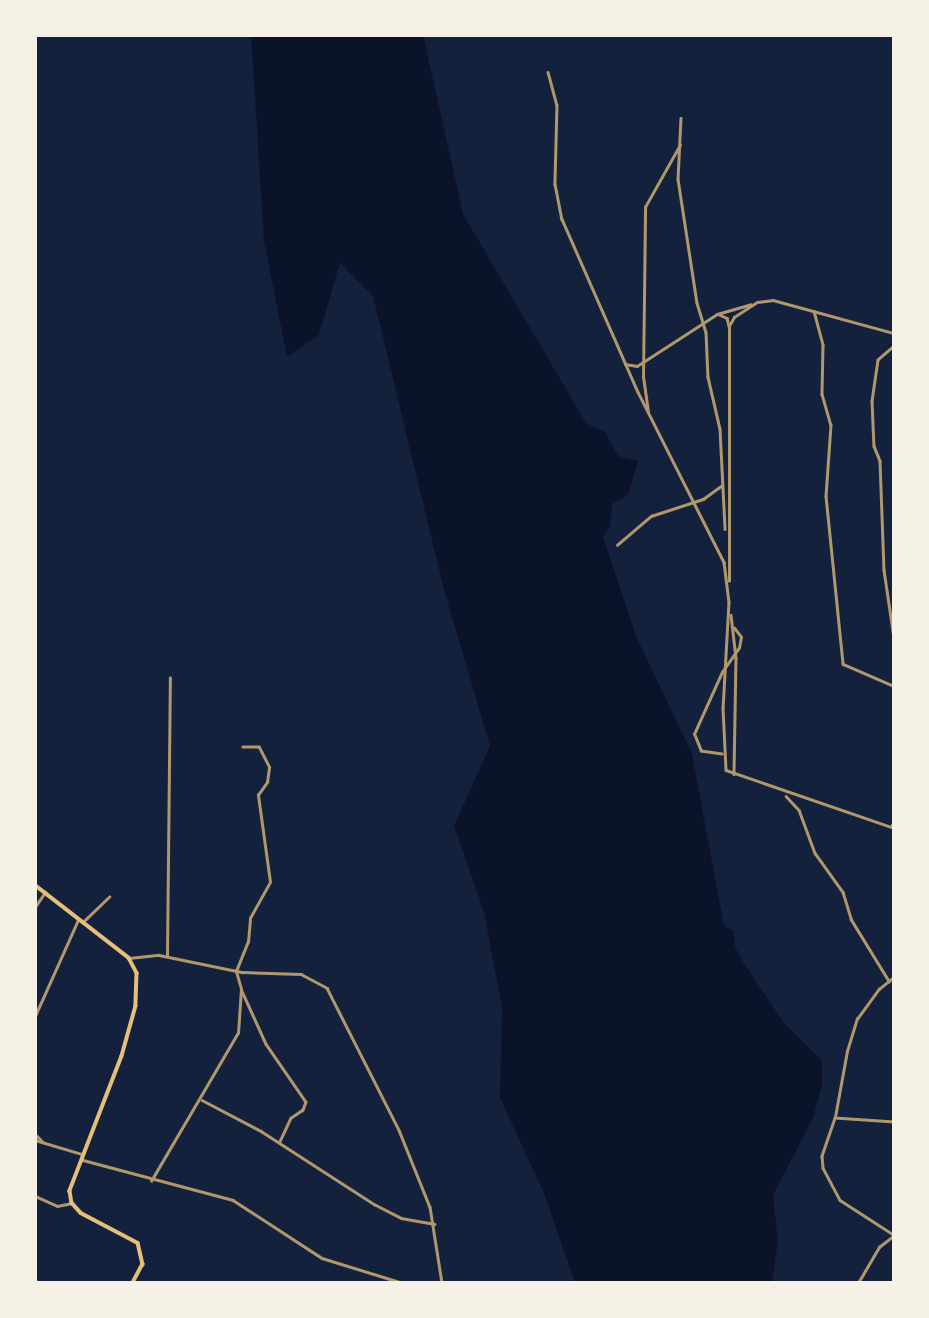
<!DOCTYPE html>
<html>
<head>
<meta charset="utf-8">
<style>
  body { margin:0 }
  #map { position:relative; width:929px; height:1318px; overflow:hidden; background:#14213d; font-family:Barlow,sans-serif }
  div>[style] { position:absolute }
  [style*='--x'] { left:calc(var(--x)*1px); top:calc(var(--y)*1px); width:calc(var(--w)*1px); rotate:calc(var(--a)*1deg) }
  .water>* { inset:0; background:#0b132b }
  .minor>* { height:2.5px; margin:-1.25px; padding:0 1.25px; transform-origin:1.25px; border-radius:1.25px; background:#b1986c }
  .secondary>* { height:3.5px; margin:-1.75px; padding:0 1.75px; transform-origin:1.75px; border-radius:1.75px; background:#e5c07b }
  span { translate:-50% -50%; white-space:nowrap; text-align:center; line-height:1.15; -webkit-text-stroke:6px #f6f1e7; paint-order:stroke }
  .frame { position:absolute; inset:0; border:37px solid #f6f1e7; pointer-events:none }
</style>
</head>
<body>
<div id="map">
  <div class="water">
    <div style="clip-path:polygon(251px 35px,423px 35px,463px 214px,586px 423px,605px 432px,618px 456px,638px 461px,628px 495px,612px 504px,610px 527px,603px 537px,636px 636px,692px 754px,724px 926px,734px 931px,735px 947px,743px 962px,784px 1023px,822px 1061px,822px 1085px,813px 1118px,773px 1195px,778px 1242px,772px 1283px,575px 1283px,544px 1193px,500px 1098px,502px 1007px,484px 912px,454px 826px,490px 746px,444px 590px,373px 296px,340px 263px,319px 335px,287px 357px,264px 241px)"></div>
  </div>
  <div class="minor">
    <div style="--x:548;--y:72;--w:34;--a:75"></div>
    <div style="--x:557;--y:105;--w:79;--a:91.5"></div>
    <div style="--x:555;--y:184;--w:36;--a:79"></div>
    <div style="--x:562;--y:219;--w:189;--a:66.3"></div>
    <div style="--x:638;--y:392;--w:191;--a:63.2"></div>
    <div style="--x:724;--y:562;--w:40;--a:82.9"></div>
    <div style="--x:729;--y:602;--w:106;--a:93.2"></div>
    <div style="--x:723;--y:708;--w:62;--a:87.2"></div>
    <div style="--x:726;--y:770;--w:178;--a:19"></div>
    <div style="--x:681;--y:118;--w:61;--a:92.8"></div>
    <div style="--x:678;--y:179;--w:125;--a:81.3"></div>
    <div style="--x:697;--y:303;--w:30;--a:73"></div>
    <div style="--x:706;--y:332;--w:45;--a:87.5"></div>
    <div style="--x:708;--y:377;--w:53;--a:77"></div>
    <div style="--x:720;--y:429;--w:100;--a:87.1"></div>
    <div style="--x:814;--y:311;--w:35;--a:75"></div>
    <div style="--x:823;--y:345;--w:49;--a:91.2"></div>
    <div style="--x:822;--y:394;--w:32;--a:74"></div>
    <div style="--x:831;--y:425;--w:71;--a:94"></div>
    <div style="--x:826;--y:496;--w:169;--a:84.2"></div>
    <div style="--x:843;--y:664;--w:56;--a:23.3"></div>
    <div style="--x:718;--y:314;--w:10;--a:24"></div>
    <div style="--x:727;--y:318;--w:8;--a:76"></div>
    <div style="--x:894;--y:346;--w:21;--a:139"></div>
    <div style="--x:878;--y:360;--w:41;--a:98.3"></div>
    <div style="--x:872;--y:401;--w:45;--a:87.5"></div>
    <div style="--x:874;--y:446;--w:16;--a:68"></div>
    <div style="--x:880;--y:461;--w:109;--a:87.9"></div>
    <div style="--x:884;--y:570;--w:69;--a:81.6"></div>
    <div style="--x:625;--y:364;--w:12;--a:9"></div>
    <div style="--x:637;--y:366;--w:95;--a:-33"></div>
    <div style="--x:717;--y:314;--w:35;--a:-16"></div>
    <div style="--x:648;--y:412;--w:34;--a:-98"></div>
    <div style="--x:643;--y:378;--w:171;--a:-89.3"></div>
    <div style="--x:645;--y:207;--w:71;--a:-60.6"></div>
    <div style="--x:617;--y:545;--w:45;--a:-40.5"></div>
    <div style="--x:651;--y:516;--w:55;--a:-18.1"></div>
    <div style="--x:703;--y:499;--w:22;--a:-36"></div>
    <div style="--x:729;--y:581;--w:255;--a:-90"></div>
    <div style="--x:729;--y:326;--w:10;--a:-61"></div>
    <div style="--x:734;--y:317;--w:27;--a:-33"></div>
    <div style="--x:757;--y:302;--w:16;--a:-7"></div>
    <div style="--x:773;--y:300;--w:125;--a:15.3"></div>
    <div style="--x:731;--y:615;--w:43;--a:83.4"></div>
    <div style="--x:736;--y:658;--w:116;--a:91"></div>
    <div style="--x:722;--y:754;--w:21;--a:-172"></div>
    <div style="--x:701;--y:751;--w:18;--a:-112"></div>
    <div style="--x:694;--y:734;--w:68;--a:-65.7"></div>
    <div style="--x:722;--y:672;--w:29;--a:-55"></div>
    <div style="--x:739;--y:648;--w:11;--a:-80"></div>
    <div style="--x:741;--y:637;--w:11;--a:-128"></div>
    <div style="--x:786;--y:796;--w:19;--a:47"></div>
    <div style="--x:799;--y:810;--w:46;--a:69.6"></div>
    <div style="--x:815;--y:853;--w:48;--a:54.3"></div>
    <div style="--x:843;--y:892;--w:28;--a:73"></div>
    <div style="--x:851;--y:919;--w:73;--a:58.5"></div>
    <div style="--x:891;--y:827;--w:7;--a:-63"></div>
    <div style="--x:35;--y:907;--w:18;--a:-56"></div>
    <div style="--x:84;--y:921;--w:35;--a:-44"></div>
    <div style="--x:167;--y:955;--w:277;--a:-89.4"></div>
    <div style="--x:129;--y:958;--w:30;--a:-6"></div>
    <div style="--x:159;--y:955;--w:85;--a:11.6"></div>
    <div style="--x:242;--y:972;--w:59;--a:1.9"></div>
    <div style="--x:301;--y:974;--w:30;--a:28"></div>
    <div style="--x:327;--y:988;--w:159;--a:63.1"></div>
    <div style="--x:399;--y:1130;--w:83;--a:68.1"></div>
    <div style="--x:430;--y:1207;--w:77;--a:81"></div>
    <div style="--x:242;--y:991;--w:58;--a:65.6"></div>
    <div style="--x:266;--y:1044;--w:70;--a:55.4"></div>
    <div style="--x:306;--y:1102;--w:9;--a:111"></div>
    <div style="--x:303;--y:1110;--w:14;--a:146"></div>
    <div style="--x:291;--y:1118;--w:26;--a:115"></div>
    <div style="--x:35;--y:1016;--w:105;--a:-65.9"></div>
    <div style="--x:202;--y:1100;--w:67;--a:27.7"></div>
    <div style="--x:261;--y:1131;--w:135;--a:32.9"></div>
    <div style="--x:374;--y:1204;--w:30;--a:27"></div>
    <div style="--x:401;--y:1218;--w:34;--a:10"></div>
    <div style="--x:835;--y:1117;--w:67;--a:-79.7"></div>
    <div style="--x:847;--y:1051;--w:34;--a:-73"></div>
    <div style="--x:857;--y:1019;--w:37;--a:-54"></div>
    <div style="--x:879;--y:989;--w:19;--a:-39"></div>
    <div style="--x:894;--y:1122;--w:59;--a:-176.1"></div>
    <div style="--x:835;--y:1118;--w:40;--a:108.9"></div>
    <div style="--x:822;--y:1156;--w:12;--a:85"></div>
    <div style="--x:823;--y:1168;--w:36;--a:62"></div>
    <div style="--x:840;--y:1200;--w:64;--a:32.9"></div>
    <div style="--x:35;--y:1134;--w:11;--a:45"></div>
    <div style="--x:35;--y:1140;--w:49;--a:16.6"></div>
    <div style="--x:83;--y:1160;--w:155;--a:14.9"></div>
    <div style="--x:233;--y:1200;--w:106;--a:33.1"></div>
    <div style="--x:322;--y:1258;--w:85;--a:17.2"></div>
    <div style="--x:151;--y:1181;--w:172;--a:-59.6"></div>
    <div style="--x:238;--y:1033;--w:44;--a:-86.1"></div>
    <div style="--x:241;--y:989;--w:19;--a:-106"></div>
    <div style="--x:236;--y:971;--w:31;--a:-68"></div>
    <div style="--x:248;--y:942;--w:24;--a:-85"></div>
    <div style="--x:250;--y:918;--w:41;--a:-60.9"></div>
    <div style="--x:270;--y:882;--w:88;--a:-97.9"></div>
    <div style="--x:258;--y:795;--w:16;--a:-55"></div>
    <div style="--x:267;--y:782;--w:15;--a:-82"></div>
    <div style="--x:269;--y:767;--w:22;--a:-117"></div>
    <div style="--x:259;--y:747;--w:16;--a:180"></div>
    <div style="--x:35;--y:1196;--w:24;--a:24"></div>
    <div style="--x:57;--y:1206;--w:15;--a:-11"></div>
    <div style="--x:35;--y:1281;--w:6;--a:18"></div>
    <div style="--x:858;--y:1283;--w:42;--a:-59.7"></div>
    <div style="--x:879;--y:1247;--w:18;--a:-38"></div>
  </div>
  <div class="secondary">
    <div style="--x:35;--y:885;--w:119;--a:37.8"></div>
    <div style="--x:129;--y:958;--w:17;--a:62"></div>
    <div style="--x:137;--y:973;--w:33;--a:92"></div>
    <div style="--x:136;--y:1006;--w:52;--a:105.6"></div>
    <div style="--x:122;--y:1056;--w:145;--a:111.1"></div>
    <div style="--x:70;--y:1191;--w:12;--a:81"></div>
    <div style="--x:72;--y:1203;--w:13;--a:48"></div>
    <div style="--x:81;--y:1213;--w:64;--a:27.8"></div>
    <div style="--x:138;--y:1243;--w:22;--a:77"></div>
    <div style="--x:143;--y:1264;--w:21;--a:118"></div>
  </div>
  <div class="frame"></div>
</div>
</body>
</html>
